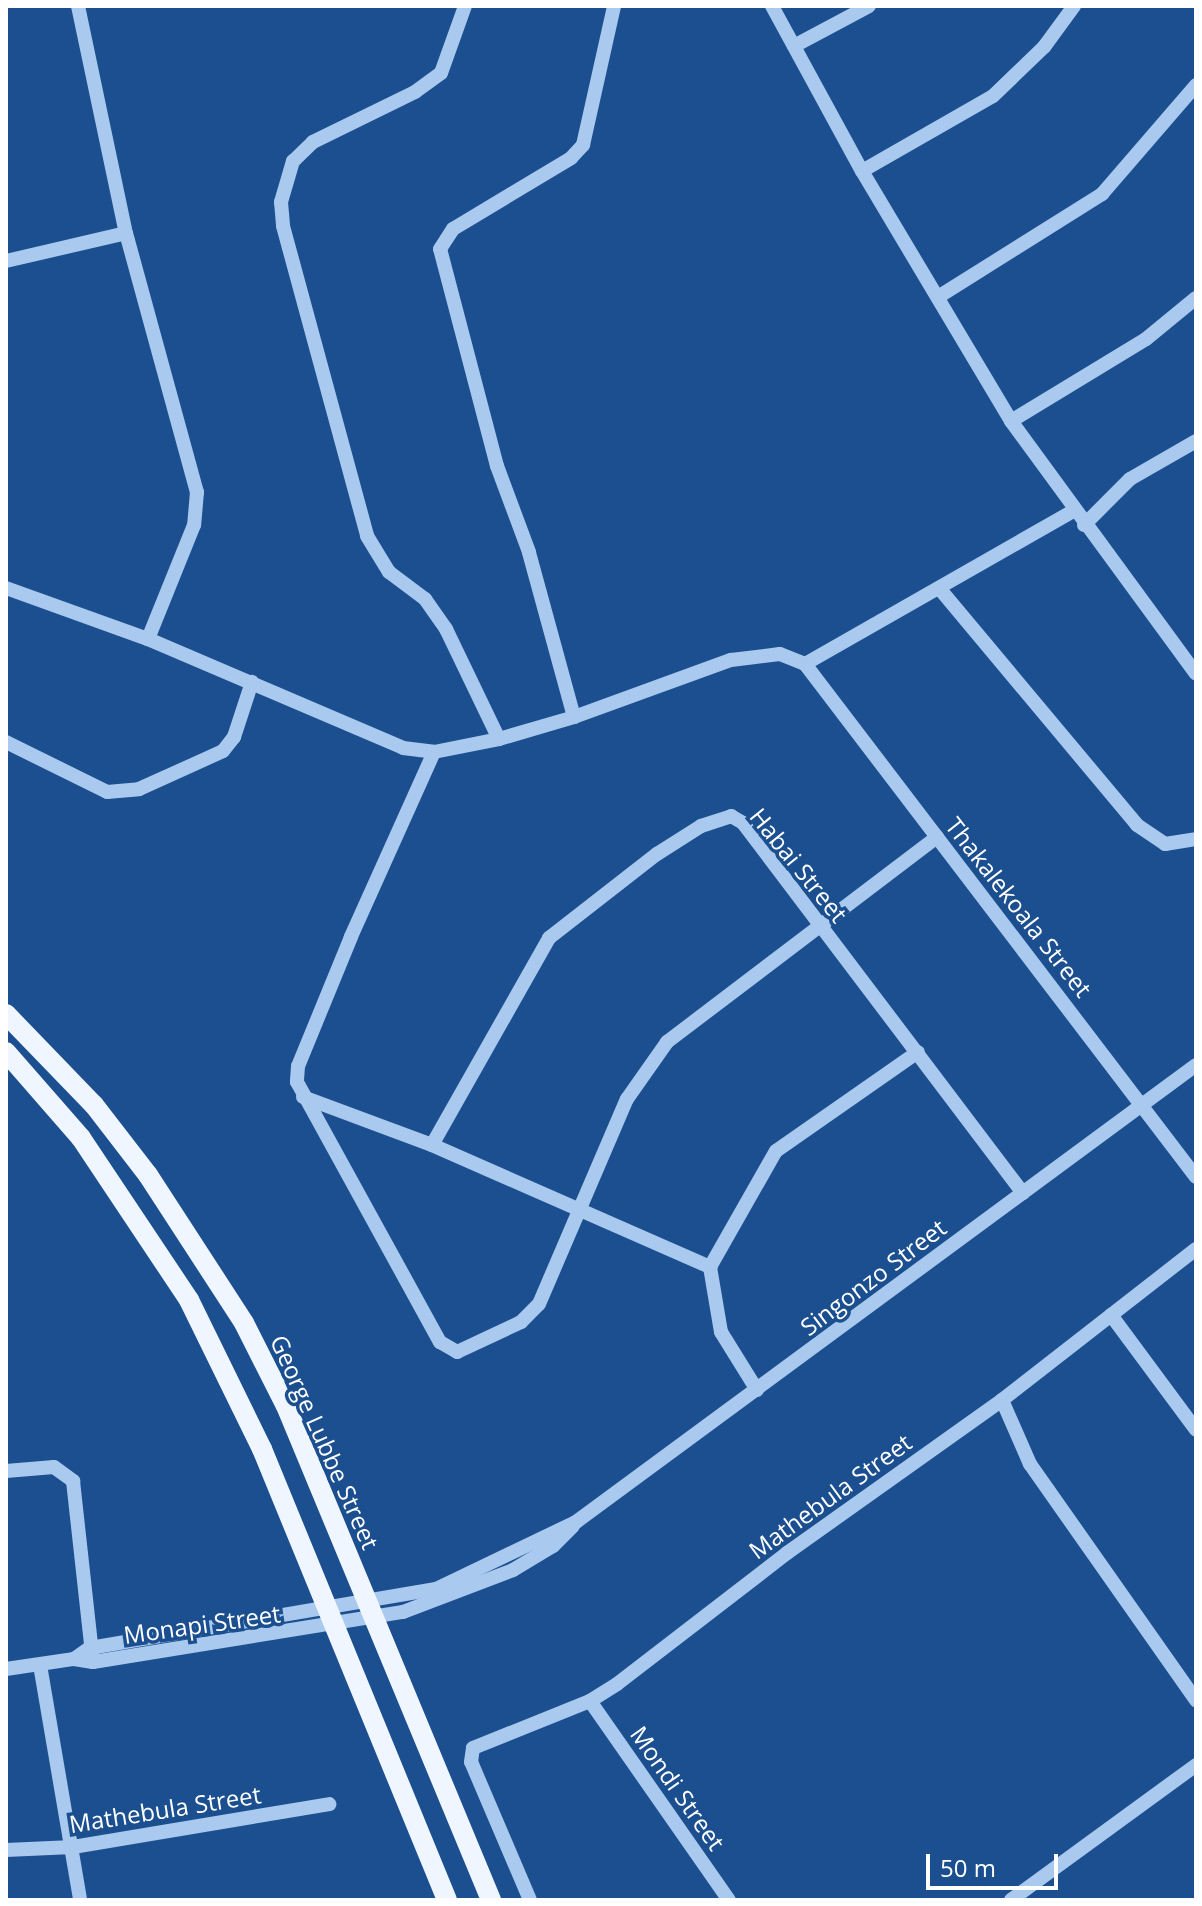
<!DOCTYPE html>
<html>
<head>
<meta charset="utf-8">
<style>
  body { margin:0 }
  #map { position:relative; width:1202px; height:1906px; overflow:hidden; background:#1b4f8f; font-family:"Open Sans",sans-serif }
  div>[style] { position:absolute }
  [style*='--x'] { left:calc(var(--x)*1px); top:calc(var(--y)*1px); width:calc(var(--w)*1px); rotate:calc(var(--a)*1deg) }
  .minor>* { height:14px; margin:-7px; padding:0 7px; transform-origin:7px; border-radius:7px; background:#a9c9ee }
  .major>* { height:20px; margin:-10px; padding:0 10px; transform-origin:10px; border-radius:10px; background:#f0f6ff }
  span { translate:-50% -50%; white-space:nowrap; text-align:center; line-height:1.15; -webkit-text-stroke:7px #1b4f8f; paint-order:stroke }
  .street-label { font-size:24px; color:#fff }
  .frame { position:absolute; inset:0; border:8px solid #fff; pointer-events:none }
  .scale { position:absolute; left:926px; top:1854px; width:132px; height:36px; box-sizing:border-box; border:4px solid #fff; border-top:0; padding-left:10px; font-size:24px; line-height:28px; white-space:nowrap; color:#fff; -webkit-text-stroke:6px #1b4f8f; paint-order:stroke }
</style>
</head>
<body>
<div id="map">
  <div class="minor">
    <div style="--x:78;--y:6;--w:232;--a:78.1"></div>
    <div style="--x:126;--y:233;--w:269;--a:74.7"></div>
    <div style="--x:197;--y:492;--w:33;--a:95"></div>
    <div style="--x:194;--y:525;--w:123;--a:112"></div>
    <div style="--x:465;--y:6;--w:71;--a:109.7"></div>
    <div style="--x:441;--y:73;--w:32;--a:144"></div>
    <div style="--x:415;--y:92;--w:114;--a:153.9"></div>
    <div style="--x:313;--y:142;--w:28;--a:136"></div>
    <div style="--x:293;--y:161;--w:43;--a:106.3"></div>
    <div style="--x:281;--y:202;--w:24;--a:85"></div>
    <div style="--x:283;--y:226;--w:321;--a:74.8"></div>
    <div style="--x:367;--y:536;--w:42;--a:58.6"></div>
    <div style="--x:389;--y:572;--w:45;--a:36.9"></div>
    <div style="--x:425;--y:599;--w:37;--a:55"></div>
    <div style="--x:446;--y:629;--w:122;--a:64.3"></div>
    <div style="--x:772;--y:6;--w:188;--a:61.4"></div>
    <div style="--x:862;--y:171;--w:291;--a:59.2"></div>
    <div style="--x:1011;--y:421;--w:313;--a:53.8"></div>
    <div style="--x:794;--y:46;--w:85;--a:-28.1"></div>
    <div style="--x:862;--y:171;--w:151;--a:-29.8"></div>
    <div style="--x:993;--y:96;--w:71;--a:-43.9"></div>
    <div style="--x:1044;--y:47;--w:51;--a:-53.8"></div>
    <div style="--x:6;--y:261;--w:123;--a:-13.1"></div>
    <div style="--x:938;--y:297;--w:194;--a:-32.1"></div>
    <div style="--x:1102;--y:194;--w:144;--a:-49.2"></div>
    <div style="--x:1011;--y:421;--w:158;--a:-31.3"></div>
    <div style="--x:1146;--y:339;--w:65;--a:-39.4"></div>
    <div style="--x:1084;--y:525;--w:65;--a:-45"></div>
    <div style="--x:1130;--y:479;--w:76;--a:-29.9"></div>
    <div style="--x:6;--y:588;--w:151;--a:19.8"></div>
    <div style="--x:148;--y:639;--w:277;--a:23.1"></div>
    <div style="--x:403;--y:748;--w:31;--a:7"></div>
    <div style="--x:434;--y:752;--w:66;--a:-11.3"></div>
    <div style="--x:499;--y:739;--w:78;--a:-16.3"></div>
    <div style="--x:574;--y:717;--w:167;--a:-20"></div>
    <div style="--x:731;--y:660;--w:49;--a:-7"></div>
    <div style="--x:780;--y:654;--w:27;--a:22"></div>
    <div style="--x:805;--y:664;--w:309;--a:-29.7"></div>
    <div style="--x:939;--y:588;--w:309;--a:50.1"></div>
    <div style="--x:1137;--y:825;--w:34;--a:34"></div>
    <div style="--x:1165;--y:844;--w:31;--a:-9"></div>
    <div style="--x:805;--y:664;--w:645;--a:52.69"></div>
    <div style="--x:574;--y:717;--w:171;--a:-105.3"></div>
    <div style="--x:529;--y:552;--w:92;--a:-110.4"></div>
    <div style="--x:497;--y:466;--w:224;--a:-104.7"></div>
    <div style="--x:440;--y:249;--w:24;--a:-57"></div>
    <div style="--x:453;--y:229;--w:138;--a:-31"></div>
    <div style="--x:571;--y:158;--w:18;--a:-47"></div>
    <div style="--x:583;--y:145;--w:142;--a:-77.4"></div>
    <div style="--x:6;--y:742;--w:113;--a:26.3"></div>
    <div style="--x:107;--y:792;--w:32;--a:-5"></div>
    <div style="--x:139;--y:789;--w:92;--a:-24.3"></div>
    <div style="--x:223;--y:751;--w:18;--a:-52"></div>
    <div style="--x:234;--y:737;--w:58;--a:-71.9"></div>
    <div style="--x:434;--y:752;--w:203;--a:114.2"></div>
    <div style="--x:351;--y:937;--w:139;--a:112.3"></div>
    <div style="--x:298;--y:1066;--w:16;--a:94"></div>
    <div style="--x:297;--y:1082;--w:297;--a:61.2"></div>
    <div style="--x:440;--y:1342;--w:20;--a:30"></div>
    <div style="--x:457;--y:1352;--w:71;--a:-25.1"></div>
    <div style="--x:521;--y:1322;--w:25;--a:-45"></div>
    <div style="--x:539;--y:1304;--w:223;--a:-66.8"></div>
    <div style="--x:627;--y:1099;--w:70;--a:-54.9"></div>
    <div style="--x:667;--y:1042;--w:339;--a:-37.2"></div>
    <div style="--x:303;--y:1097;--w:138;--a:20.4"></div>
    <div style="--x:432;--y:1145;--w:304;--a:23.7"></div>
    <div style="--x:432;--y:1145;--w:238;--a:-60.5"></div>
    <div style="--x:549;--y:938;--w:137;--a:-37.9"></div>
    <div style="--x:657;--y:854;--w:52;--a:-32.5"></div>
    <div style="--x:701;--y:826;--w:32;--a:-18"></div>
    <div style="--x:731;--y:816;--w:14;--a:30"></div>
    <div style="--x:743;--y:823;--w:464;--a:52.9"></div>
    <div style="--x:1111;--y:1315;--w:143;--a:53.5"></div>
    <div style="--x:757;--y:1390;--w:68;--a:-121.8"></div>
    <div style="--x:721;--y:1332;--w:66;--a:-99.6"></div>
    <div style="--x:710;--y:1267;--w:133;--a:-60.4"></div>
    <div style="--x:776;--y:1151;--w:173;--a:-34.9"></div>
    <div style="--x:1002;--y:1400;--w:70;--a:66.4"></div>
    <div style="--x:1030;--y:1464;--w:289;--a:54.9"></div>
    <div style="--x:6;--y:1471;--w:48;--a:-4.8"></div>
    <div style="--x:54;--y:1467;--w:24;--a:36"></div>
    <div style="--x:73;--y:1481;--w:174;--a:83.7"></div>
    <div style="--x:74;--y:1659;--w:19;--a:-35"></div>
    <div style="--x:90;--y:1648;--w:351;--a:-9.7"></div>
    <div style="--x:436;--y:1589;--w:155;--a:-25.6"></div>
    <div style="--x:576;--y:1522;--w:770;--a:-36.39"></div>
    <div style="--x:40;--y:1665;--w:238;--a:80.3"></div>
    <div style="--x:6;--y:1669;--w:69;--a:-8.4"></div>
    <div style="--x:74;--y:1659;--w:19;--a:9"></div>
    <div style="--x:93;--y:1662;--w:314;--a:-9.2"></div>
    <div style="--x:403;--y:1612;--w:118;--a:-20.9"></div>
    <div style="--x:513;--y:1570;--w:47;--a:-31"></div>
    <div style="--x:553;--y:1546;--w:28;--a:-45"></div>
    <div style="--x:590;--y:1701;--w:243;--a:55.1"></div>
    <div style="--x:6;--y:1850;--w:67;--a:-2.6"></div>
    <div style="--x:73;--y:1847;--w:260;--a:-9.5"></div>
    <div style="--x:530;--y:1900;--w:150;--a:-113.1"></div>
    <div style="--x:471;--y:1762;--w:14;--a:-82"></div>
    <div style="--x:473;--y:1748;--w:126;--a:-21.9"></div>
    <div style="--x:590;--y:1701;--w:32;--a:-32"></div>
    <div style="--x:617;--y:1684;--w:215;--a:-37.6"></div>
    <div style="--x:787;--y:1553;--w:264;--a:-35.4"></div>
    <div style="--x:1002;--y:1400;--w:246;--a:-37.9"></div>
    <div style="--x:1011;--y:1900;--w:229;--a:-36.1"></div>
  </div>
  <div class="major">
    <div style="--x:6;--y:1014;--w:127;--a:46"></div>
    <div style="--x:94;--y:1105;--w:88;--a:52.4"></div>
    <div style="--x:148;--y:1175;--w:176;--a:57"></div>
    <div style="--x:244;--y:1323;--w:93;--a:63.2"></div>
    <div style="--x:286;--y:1406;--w:535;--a:67.46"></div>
    <div style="--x:6;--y:1052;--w:114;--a:48.9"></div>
    <div style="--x:81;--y:1138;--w:195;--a:56.3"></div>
    <div style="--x:189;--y:1300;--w:166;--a:63.9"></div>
    <div style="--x:262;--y:1449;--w:487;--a:67.7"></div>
  </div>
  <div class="street-label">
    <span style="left:799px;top:865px;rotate:51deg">Habai Street</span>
    <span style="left:1019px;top:907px;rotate:52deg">Thakalekoala Street</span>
    <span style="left:873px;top:1277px;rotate:-37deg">Singonzo Street</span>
    <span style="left:325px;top:1442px;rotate:66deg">George Lubbe Street</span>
    <span style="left:830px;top:1496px;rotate:-36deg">Mathebula Street</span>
    <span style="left:202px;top:1624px;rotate:-8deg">Monapi Street</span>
    <span style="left:678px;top:1788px;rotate:55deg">Mondi Street</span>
    <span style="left:165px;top:1809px;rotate:-9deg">Mathebula Street</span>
  </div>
  <div class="frame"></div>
  <div class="scale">50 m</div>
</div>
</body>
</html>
